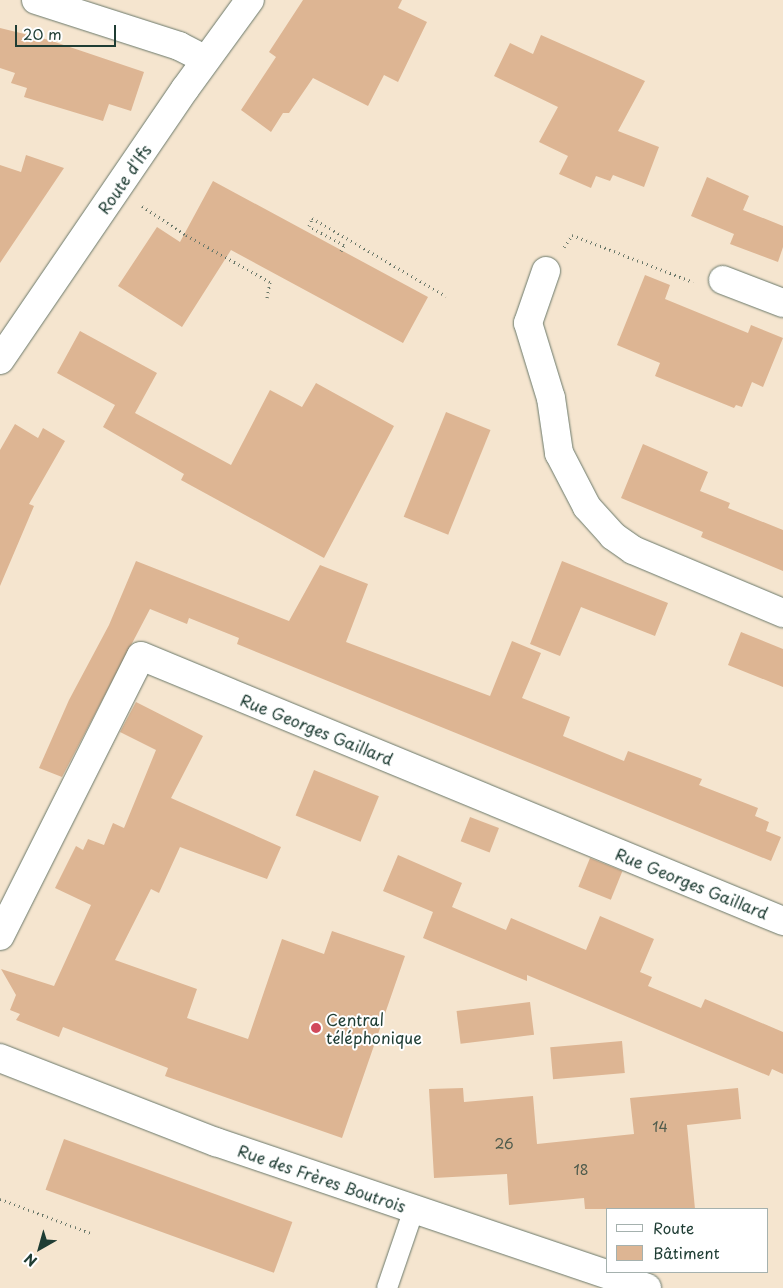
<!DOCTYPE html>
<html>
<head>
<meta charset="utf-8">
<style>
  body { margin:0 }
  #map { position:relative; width:783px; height:1288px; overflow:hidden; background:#f5e5cf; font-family:"Playpen Sans",sans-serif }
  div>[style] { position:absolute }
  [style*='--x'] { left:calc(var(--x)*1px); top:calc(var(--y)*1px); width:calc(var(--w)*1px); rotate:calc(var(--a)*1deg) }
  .building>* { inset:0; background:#ddb593; transform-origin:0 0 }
  .path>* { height:3px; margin-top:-1.5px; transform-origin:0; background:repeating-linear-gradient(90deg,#6a786a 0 1px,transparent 0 5px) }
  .roads { filter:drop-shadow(0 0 1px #6a786a) drop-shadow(0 0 1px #6a786a) }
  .service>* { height:20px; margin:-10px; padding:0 10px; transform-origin:10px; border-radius:10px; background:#fff }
  .minor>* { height:28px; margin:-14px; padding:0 14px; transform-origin:14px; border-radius:14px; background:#fff }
  .tertiary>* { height:28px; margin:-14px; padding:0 14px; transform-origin:14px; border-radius:14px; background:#fff }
  .dots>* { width:14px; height:14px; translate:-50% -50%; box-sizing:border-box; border:2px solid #fff; border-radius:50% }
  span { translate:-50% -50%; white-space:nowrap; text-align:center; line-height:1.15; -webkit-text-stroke:4px #fff; paint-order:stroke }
  .number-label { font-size:14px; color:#4e5b4c }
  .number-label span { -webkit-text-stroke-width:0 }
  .street-label { font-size:16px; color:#1f3d34 }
  .poi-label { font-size:16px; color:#1f3d34 }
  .left { translate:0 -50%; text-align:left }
  .legend { position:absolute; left:606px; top:1208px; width:162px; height:65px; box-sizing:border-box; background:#fff; border:1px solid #a5b1ae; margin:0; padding:6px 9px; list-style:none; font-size:15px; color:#1f3d34 }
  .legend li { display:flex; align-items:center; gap:10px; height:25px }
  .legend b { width:25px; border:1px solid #a5b1ae }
  .north { position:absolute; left:15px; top:1223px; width:50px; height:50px; -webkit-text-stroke:4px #fff; paint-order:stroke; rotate:218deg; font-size:14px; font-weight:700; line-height:20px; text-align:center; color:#1f3d34 }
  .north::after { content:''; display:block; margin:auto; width:18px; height:22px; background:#1f3d34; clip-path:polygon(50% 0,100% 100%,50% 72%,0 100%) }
  .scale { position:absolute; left:15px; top:25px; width:101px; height:22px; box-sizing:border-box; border:2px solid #1f3d34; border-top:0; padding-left:6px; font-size:15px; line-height:18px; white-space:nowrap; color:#1f3d34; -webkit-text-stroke:4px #fff; paint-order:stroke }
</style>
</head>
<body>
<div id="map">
  <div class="building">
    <div style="clip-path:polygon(303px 0,402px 0,398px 8px,427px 22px,398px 82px,384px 75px,368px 106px,313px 78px,289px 113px,283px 113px,271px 132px,241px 110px,276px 57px,269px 52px)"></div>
    <div style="clip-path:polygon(0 28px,49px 40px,144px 72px,131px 111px,109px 104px,103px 121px,24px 97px,27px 88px,11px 83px,15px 73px,0 68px)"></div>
    <div style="clip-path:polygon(541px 35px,645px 81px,618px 131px,659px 147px,644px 187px,613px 175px,610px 181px,596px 176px,591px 188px,559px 174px,568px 156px,539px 142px,558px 107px,494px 76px,510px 43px,533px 54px)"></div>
    <div style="clip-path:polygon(26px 155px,64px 168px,0 263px,0 165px,21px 172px)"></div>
    <div style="clip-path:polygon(707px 177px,749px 196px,743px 210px,783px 226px,783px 247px,778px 262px,730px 244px,734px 234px,691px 216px)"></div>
    <div style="clip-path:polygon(213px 181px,428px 297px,403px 343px,231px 250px,182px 327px,118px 286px,157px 227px,180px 242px)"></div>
    <div style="clip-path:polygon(645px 275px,670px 285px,665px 299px,748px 333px,751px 325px,783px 338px,763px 387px,752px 382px,742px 407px,736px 405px,734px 408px,655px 376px,660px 363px,617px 345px)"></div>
    <div style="clip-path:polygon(80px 331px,157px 373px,135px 413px,231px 465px,270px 390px,302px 407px,316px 383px,394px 426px,324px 558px,181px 480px,184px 474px,103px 427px,115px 405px,57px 373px)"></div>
    <div style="left:446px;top:412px;width:48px;height:113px;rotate:22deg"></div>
    <div style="clip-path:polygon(15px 424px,38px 438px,43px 428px,65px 441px,29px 504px,34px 506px,0 586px,0 450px)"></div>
    <div style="clip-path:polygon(643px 444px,708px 472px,700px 491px,730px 503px,728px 508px,783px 530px,783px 571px,701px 537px,703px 532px,621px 498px)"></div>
    <div style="clip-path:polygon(136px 561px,289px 621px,320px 565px,368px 584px,346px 642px,490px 696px,512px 641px,541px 653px,522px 698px,570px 717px,563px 736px,624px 761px,628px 751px,702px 779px,699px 785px,758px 808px,755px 816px,769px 822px,766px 831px,781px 837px,771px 861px,237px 644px,239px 638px,189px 618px,187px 624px,150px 609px,62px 777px,39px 768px,69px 700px,109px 625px)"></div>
    <div style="clip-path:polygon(562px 561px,668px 603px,655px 636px,581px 607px,560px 656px,530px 644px)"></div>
    <div style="clip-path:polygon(741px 632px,783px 649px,783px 687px,728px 665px)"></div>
    <div style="clip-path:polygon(136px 702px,203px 736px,171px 798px,281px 847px,267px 879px,180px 847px,159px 893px,151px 889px,115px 960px,197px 989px,187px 1018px,248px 1039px,282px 939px,324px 954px,332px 931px,405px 956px,342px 1138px,165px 1076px,168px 1068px,63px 1027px,59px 1037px,16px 1020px,20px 1014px,10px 1010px,16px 995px,1px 969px,54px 986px,91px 905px,55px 888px,76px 846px,83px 850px,88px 839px,104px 845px,113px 823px,124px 828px,156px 750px,120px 732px)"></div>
    <div style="left:314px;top:770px;width:70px;height:49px;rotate:22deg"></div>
    <div style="left:470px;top:817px;width:31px;height:26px;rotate:21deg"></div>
    <div style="clip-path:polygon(398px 855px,462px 883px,452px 907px,506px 930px,511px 918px,586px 950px,600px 916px,654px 939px,640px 972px,652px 977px,648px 986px,701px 1008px,705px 999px,783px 1032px,783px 1074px,772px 1069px,769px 1076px,527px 975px,527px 981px,423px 938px,433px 912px,383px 891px)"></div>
    <div style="left:590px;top:858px;width:35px;height:31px;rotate:22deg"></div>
    <div style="left:530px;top:1002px;width:33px;height:74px;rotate:83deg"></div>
    <div style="left:622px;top:1041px;width:32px;height:72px;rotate:85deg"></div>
    <div style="clip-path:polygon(463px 1088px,464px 1102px,533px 1096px,537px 1144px,634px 1134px,630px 1098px,738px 1088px,741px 1119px,687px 1125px,695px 1209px,585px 1209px,584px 1198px,509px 1205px,507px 1174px,434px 1178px,429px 1089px)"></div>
    <div style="left:64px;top:1139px;width:243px;height:54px;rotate:20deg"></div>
  </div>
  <div class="path">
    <div style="--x:142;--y:206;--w:53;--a:33.4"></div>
    <div style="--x:186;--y:235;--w:96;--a:29.2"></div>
    <div style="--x:270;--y:282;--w:16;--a:101"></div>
    <div style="--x:564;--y:247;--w:14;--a:-56"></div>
    <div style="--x:572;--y:235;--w:130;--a:21.2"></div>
    <div style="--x:341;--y:251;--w:7;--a:-63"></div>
    <div style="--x:344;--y:245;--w:40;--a:-152"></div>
    <div style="--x:309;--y:226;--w:9;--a:-69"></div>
    <div style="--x:312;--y:218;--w:155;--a:30.2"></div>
    <div style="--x:0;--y:1199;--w:99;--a:20.6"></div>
  </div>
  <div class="roads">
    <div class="service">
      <div style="--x:387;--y:1288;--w:83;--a:-71.1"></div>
    </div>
    <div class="minor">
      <div style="--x:36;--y:0;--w:150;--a:17.8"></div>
      <div style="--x:179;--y:46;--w:30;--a:27"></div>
      <div style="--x:546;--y:271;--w:55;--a:109.1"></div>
      <div style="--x:528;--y:323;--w:78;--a:73"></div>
      <div style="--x:551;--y:398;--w:56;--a:81.7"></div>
      <div style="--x:559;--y:453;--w:61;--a:62.6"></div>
      <div style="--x:587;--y:507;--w:39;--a:48"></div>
      <div style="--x:613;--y:536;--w:24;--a:35"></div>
      <div style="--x:633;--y:550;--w:163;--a:22.8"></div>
      <div style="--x:723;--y:280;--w:64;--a:21"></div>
      <div style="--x:0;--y:936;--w:313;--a:-63.3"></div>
      <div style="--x:141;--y:656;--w:695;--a:22.43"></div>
      <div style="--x:0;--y:1058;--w:232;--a:21.3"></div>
      <div style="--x:216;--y:1142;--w:455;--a:18.7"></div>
    </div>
    <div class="tertiary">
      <div style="--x:0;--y:360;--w:328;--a:-55.7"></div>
      <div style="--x:185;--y:89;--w:110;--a:-53.9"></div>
    </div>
  </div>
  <div class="dots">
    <div style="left:316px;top:1028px;background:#d1495b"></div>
  </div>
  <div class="number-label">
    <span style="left:660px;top:1127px">14</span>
    <span style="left:504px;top:1144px">26</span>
    <span style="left:581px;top:1170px">18</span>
  </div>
  <div class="street-label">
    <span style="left:124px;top:179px;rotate:-55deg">Route d'Ifs</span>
    <span style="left:317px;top:729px;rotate:22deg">Rue Georges Gaillard</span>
    <span style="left:692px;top:883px;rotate:22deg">Rue Georges Gaillard</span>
    <span style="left:322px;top:1178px;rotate:19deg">Rue des Frères Boutrois</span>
  </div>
  <div class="poi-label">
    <span class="left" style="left:326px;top:1028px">Central<br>téléphonique</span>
  </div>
  <ul class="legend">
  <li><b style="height:6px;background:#fff"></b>Route</li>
  <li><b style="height:14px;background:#ddb593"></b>Bâtiment</li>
  </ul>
  <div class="north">N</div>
  <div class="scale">20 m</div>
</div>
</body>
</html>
